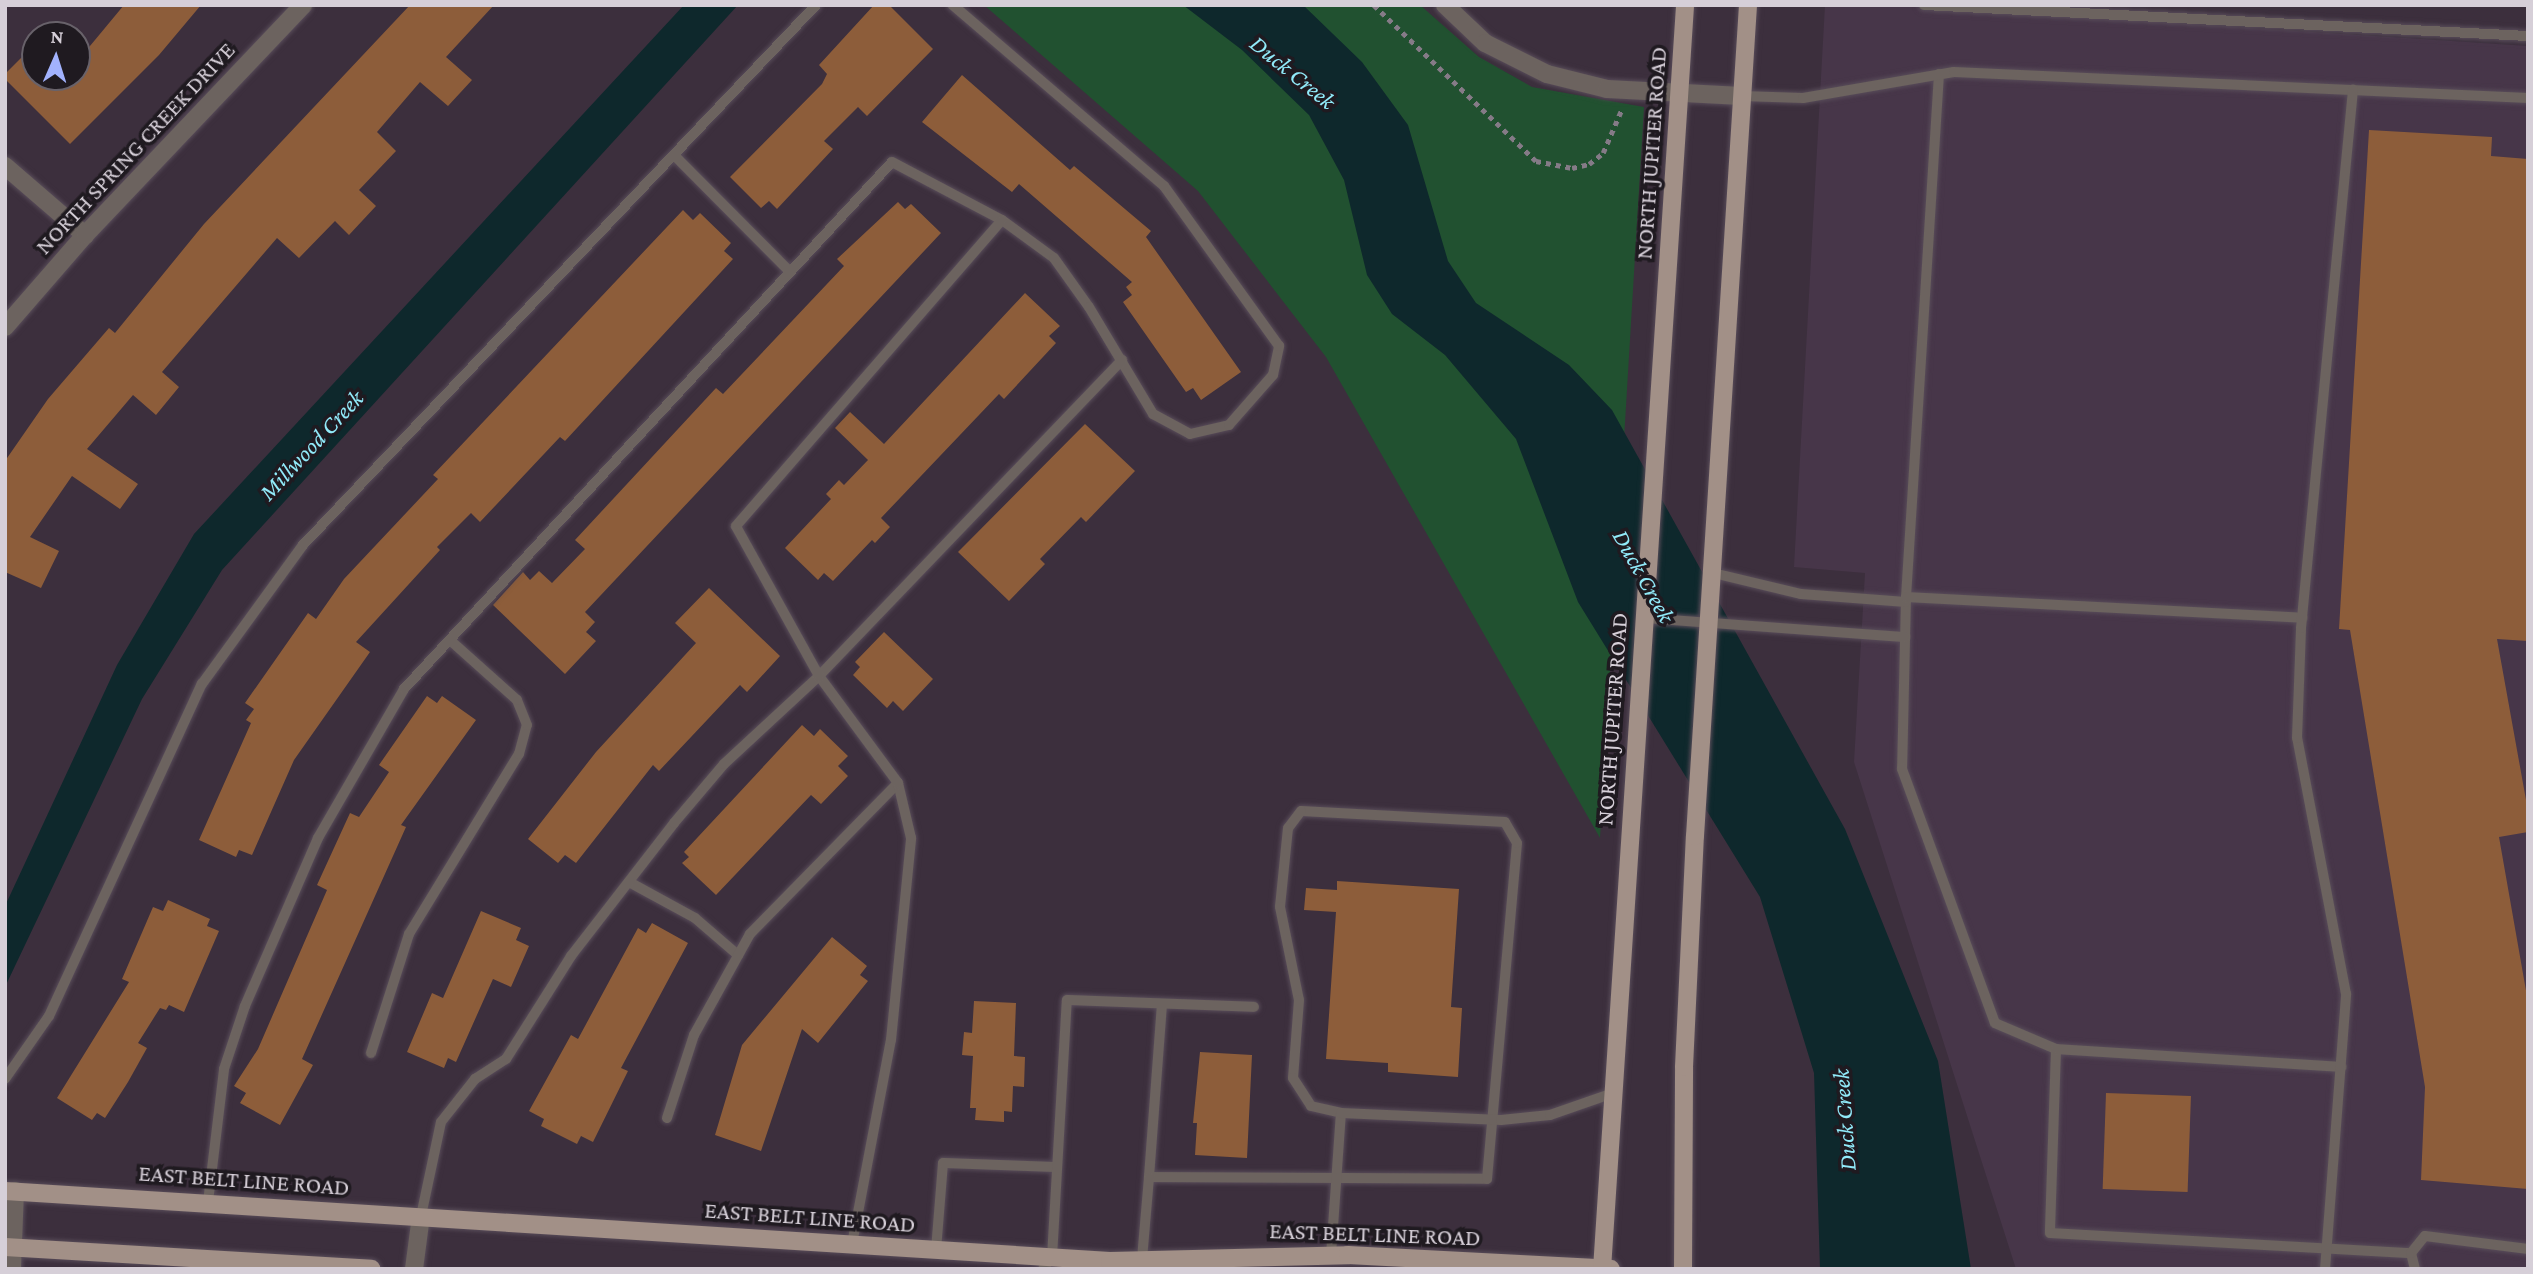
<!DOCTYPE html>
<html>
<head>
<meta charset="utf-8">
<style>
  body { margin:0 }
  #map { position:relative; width:2533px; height:1274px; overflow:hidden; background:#3c2f3d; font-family:"Crimson Pro",serif }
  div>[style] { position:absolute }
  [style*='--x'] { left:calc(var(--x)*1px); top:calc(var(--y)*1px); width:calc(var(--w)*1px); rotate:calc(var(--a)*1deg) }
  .built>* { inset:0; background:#473649 }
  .green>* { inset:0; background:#215130 }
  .water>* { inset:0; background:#0e282c }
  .building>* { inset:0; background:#8d5d3a; transform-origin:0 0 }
  .path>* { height:4.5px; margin-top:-2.25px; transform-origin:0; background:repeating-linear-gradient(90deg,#857b87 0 5px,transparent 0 10px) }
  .roads { filter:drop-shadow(0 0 2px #584c59) drop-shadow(0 0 2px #584c59) }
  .service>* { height:10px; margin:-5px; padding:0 5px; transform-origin:5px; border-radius:5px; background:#6c635f }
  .minor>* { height:18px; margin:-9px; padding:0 9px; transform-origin:9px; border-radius:9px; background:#6c635f }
  .primary>* { height:18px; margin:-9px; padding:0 9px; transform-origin:9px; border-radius:9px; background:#a29087 }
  span { translate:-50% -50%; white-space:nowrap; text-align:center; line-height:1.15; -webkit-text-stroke:7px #1f1a20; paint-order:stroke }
  .street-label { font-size:23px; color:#d6cfd8 }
  .water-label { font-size:24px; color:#91eaf9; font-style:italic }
  .frame { position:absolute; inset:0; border:7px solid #d6cfd8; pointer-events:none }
  .north { position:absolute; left:21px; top:21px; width:70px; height:70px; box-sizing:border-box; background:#1f1a20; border:2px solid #68626a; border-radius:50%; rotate:3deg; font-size:19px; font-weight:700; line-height:28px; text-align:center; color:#d6cfd8 }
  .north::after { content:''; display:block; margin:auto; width:24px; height:32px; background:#a2b2fd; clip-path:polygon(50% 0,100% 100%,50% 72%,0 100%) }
</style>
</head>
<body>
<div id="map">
  <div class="built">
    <div style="clip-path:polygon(1825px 5px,1898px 5px,2528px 46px,2528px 1269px,2016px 1269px,1854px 762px,1865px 573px,1794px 567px)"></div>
  </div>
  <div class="green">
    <div style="clip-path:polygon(984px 5px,1420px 5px,1479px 57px,1532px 87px,1644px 107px,1600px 838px,1326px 357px,1198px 191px)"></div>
  </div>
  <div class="water">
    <div style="clip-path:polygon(684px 5px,738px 5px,222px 570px,142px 699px,5px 987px,5px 906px,117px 665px,194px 534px)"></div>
    <div style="clip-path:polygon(1183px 5px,1303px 5px,1362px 62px,1408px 125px,1448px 261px,1476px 303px,1569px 365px,1612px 410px,1845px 829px,1938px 1061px,1971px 1269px,1820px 1269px,1814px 1073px,1760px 897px,1578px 602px,1516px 439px,1445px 355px,1392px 314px,1367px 275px,1344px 180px,1309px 115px,1242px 50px)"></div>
  </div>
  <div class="building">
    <div style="clip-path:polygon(124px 5px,201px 5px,159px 55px,70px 144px,5px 79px,5px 74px,35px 44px,35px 77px,77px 77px,77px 44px,85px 52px)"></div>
    <div style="clip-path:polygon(410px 5px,494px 5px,446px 57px,472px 80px,448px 106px,420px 82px,377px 132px,396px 151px,359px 190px,376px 206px,349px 235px,335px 221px,299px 258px,277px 238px,162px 372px,179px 387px,156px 415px,133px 395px,87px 449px,138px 484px,120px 509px,72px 476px,30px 537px,59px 551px,41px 588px,5px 572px,5px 461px,48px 399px,109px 328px,115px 333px,204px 224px)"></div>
    <div style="clip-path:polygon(874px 5px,889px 5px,933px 49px,867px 116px,858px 107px,824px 141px,833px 149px,777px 209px,769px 201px,761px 208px,730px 177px,822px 84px,827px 74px,819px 65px)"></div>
    <div style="clip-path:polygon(56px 23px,68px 35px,44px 35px)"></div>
    <div style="clip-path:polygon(962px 75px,1070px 170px,1074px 166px,1151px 231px,1146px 237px,1241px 372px,1201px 400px,1193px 388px,1186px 392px,1123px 302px,1132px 295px,1126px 287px,1132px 282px,1019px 184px,1012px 192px,922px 122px)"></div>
    <div style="clip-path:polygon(2369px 130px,2492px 137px,2491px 156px,2528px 159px,2528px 641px,2497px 639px,2528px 811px,2528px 832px,2499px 837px,2528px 1002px,2528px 1189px,2421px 1180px,2425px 1087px,2350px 630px,2339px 629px)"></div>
    <div style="clip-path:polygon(898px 202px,905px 209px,911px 204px,941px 233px,585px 612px,595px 622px,586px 632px,596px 641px,565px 674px,493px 605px,523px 572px,530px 580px,539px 571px,552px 583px,585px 549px,575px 540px,716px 388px,723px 394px,844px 266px,837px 259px)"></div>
    <div style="clip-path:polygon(683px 210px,693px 220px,700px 213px,731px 243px,724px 251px,733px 259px,565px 441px,560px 437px,480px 522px,471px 513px,437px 547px,440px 550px,356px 642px,370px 652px,294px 760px,252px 855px,239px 850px,236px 857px,199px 840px,251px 723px,246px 720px,254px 709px,245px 703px,308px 613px,316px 619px,344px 579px,438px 479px,433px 475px)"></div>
    <div style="clip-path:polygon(1025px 293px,1060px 326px,1049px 336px,1056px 343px,1004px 399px,999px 394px,881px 518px,890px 527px,875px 543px,872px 540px,833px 581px,824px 573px,818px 580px,785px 548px,831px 499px,826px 494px,839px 480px,844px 485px,868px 460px,835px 428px,850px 412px,884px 444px)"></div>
    <div style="clip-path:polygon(1085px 424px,1135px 471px,1086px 522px,1081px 517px,1040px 559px,1045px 564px,1009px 601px,958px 552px)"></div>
    <div style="clip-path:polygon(709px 588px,780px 656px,747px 692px,740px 685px,659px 771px,653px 765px,576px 863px,565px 855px,558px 863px,528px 839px,596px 752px,696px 643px,675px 623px)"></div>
    <div style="clip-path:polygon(884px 632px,933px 679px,903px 711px,893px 701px,887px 708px,853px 675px,860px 667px,855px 662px)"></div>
    <div style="clip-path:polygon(427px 696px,437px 703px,442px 696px,476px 720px,401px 825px,406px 827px,302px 1059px,313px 1065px,280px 1125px,240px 1103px,246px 1093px,234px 1086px,258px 1049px,327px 890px,317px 885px,350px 813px,359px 817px,389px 772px,379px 765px)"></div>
    <div style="clip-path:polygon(802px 725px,814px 736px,820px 729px,848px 756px,838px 766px,848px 776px,821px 804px,811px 795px,716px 895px,682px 863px,689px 857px,684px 852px)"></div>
    <div style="clip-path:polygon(1337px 881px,1459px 889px,1451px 1007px,1462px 1008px,1458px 1077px,1388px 1072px,1388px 1063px,1326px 1059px,1336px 912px,1304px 910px,1306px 888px,1337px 890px)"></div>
    <div style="clip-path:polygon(168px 900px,210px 919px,207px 926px,219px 931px,184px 1012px,169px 1005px,166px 1010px,160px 1008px,138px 1043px,147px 1048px,128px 1082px,105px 1118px,97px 1113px,92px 1120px,57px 1098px,129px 982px,122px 979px,153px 907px,163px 911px)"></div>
    <div style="clip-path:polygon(481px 911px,521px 928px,516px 940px,529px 946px,511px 987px,493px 979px,456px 1062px,448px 1058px,444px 1068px,407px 1052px,432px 993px,443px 998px)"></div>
    <div style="clip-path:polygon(652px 923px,688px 943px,621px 1068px,628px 1071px,593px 1142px,581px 1136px,577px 1144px,541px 1126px,544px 1119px,529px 1111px,571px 1035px,578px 1039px,638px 928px,646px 933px)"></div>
    <div style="clip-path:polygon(832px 937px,867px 966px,860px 975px,868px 981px,818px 1043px,802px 1029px,761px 1151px,715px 1135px,742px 1045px)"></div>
    <div style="clip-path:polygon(974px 1001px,1016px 1003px,1014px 1056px,1025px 1057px,1024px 1087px,1013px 1086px,1012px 1112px,1004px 1111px,1004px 1122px,975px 1120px,976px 1108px,970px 1108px,973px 1056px,962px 1055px,964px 1032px,972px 1033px)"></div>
    <div style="clip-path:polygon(1200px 1052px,1252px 1055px,1247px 1158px,1195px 1155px,1197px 1123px,1193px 1123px)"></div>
    <div style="left:2106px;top:1093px;width:85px;height:96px;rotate:2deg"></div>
  </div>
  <div class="path">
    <div style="--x:1374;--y:5;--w:225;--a:43.9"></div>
    <div style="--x:1536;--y:161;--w:37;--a:11"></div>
    <div style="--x:1572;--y:168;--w:17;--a:-13"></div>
    <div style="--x:1589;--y:164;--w:18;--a:-38"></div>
    <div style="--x:1603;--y:153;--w:46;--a:-66.8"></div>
  </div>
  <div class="roads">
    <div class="service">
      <div style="--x:1924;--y:5;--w:605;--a:2.94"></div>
      <div style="--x:1939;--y:74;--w:524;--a:93.61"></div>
      <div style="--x:1906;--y:597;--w:172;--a:91.3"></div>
      <div style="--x:1902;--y:769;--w:270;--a:69.9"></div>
      <div style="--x:1995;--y:1023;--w:66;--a:23.1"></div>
      <div style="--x:2056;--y:1049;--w:184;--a:91.9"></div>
      <div style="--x:2050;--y:1233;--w:362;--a:3.2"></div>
      <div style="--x:2411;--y:1253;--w:16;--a:76"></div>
      <div style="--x:1742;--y:96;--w:61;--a:1.9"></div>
      <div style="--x:1803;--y:98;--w:153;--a:-9.8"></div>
      <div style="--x:1954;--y:72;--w:575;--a:2.59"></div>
      <div style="--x:674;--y:155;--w:165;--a:45.2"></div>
      <div style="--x:1709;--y:572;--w:95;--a:13.4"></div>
      <div style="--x:1801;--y:594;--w:105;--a:4.4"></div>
      <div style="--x:1906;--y:597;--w:397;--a:3"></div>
      <div style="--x:1644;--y:618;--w:262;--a:4.2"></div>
      <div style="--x:629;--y:882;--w:75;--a:28.6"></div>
      <div style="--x:695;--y:918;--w:57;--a:40.7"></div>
      <div style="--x:1162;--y:1004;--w:173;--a:94.3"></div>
      <div style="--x:1149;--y:1177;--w:338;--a:0.3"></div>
      <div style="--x:1487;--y:1179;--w:337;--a:-84.9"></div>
      <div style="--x:1517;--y:843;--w:24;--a:-120"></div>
      <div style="--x:1505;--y:822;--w:204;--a:-176.9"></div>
      <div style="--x:1301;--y:811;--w:21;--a:127"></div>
      <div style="--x:1288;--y:828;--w:79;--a:95.8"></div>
      <div style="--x:1280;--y:907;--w:95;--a:78.5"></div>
      <div style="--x:1299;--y:1000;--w:78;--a:94.4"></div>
      <div style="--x:1293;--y:1078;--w:33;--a:57"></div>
      <div style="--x:1311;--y:1106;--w:31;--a:13"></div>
      <div style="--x:2056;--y:1049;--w:286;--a:3.6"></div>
      <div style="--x:371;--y:1053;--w:125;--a:-72.3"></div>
      <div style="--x:409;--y:934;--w:211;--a:-58.6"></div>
      <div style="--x:519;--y:754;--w:30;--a:-75"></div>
      <div style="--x:527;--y:725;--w:27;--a:-112"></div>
      <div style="--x:517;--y:700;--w:90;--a:-138.2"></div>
      <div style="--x:5;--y:1079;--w:77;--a:-55.1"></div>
      <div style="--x:49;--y:1016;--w:366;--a:-65.3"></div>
      <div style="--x:202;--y:684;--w:172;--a:-54"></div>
      <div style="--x:303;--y:545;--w:745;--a:-46.47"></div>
      <div style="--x:667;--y:1118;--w:87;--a:-72"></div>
      <div style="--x:694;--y:1035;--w:115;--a:-61"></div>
      <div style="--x:750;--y:934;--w:211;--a:-45.6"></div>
      <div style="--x:208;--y:1202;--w:134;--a:-83.1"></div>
      <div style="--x:224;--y:1069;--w:66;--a:-71.6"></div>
      <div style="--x:245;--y:1006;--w:183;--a:-66.5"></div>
      <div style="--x:318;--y:838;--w:172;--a:-60"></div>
      <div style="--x:404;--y:689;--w:718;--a:-47.2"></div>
      <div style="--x:892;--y:162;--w:124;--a:27.8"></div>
      <div style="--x:1002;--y:220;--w:64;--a:36.2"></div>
      <div style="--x:1054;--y:258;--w:60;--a:54.5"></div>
      <div style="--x:1089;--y:307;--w:125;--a:59.1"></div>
      <div style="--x:1153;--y:414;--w:42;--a:28.4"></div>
      <div style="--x:1190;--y:434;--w:40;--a:-13"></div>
      <div style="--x:1229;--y:425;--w:67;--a:-48.7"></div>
      <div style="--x:1273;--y:375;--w:30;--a:-78"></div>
      <div style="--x:1279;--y:346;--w:197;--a:-125.7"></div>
      <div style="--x:1164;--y:186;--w:278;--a:-139.4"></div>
      <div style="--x:421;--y:1216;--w:96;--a:-78"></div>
      <div style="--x:441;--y:1122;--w:55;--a:-51.7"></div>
      <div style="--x:475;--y:1079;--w:37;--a:-33"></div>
      <div style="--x:506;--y:1059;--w:122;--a:-57.7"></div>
      <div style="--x:571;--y:956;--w:168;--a:-52.2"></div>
      <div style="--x:674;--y:823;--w:77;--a:-49.7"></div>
      <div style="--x:724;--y:764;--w:129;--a:-42.8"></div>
      <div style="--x:819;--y:676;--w:438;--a:-46.2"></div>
      <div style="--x:852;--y:1244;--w:208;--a:-79.2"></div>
      <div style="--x:891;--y:1040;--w:203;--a:-84.3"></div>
      <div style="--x:911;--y:838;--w:57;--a:-103.3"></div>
      <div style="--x:898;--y:783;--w:133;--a:-126.4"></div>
      <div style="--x:819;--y:676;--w:171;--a:-119"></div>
      <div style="--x:736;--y:526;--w:405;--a:-49"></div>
      <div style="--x:936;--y:1250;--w:87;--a:-85.4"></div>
      <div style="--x:943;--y:1163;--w:114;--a:2"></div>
      <div style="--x:2411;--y:1253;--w:22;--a:-51"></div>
      <div style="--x:2425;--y:1236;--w:104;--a:7.2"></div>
      <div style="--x:1331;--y:1255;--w:142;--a:-86"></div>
      <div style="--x:1341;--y:1113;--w:160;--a:2.5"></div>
      <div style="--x:1501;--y:1120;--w:49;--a:-5.8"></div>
      <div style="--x:1550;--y:1115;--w:67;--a:-19.2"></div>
      <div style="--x:1142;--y:1259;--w:82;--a:-85.1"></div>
      <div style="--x:1043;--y:1269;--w:15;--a:-53"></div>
      <div style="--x:1052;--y:1257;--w:257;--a:-86.7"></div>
      <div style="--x:1067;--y:1000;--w:187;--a:2.1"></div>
      <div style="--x:2325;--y:1269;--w:276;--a:-85.6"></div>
      <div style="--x:2346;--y:994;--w:261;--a:-100.8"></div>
      <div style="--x:2297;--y:738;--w:110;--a:-87.9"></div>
      <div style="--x:2301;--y:628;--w:541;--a:-84.48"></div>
    </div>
    <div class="minor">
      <div style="--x:1445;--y:5;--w:55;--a:43.5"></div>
      <div style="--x:1485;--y:43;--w:69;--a:26.6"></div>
      <div style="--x:1547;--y:74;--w:62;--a:14"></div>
      <div style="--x:1607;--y:89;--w:135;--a:3"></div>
      <div style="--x:5;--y:166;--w:106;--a:40.8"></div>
      <div style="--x:5;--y:327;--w:122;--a:-49"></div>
      <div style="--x:85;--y:235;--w:317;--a:-46.5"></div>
      <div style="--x:12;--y:1269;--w:78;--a:-87.8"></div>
      <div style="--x:414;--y:1269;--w:53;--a:-82.5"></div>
    </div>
    <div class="primary">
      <div style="--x:5;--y:1191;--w:1107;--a:3.62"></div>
      <div style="--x:1110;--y:1261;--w:238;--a:-1.4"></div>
      <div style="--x:1348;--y:1255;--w:263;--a:3"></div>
      <div style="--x:5;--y:1247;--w:367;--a:3.4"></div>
      <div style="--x:1602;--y:1269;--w:1267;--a:-86.24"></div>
      <div style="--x:1683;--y:1269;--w:202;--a:-89.7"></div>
      <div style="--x:1684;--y:1067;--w:231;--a:-87.3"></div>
      <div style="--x:1695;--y:836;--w:833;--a:-86.35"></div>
    </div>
  </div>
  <div class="street-label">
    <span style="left:135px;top:148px;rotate:-47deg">NORTH SPRING CREEK DRIVE</span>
    <span style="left:1651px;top:153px;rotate:-86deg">NORTH JUPITER ROAD</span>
    <span style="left:1612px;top:719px;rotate:-86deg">NORTH JUPITER ROAD</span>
    <span style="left:244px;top:1180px;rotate:4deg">EAST BELT LINE ROAD</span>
    <span style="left:810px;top:1217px;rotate:4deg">EAST BELT LINE ROAD</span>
    <span style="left:1375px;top:1234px;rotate:2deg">EAST BELT LINE ROAD</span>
  </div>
  <div class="water-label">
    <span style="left:1293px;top:72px;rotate:39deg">Duck Creek</span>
    <span style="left:311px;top:445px;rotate:-47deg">Millwood Creek</span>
    <span style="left:1644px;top:576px;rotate:61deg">Duck Creek</span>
    <span style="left:1844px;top:1120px;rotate:-94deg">Duck Creek</span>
  </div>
  <div class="frame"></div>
  <div class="north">N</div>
</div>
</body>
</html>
